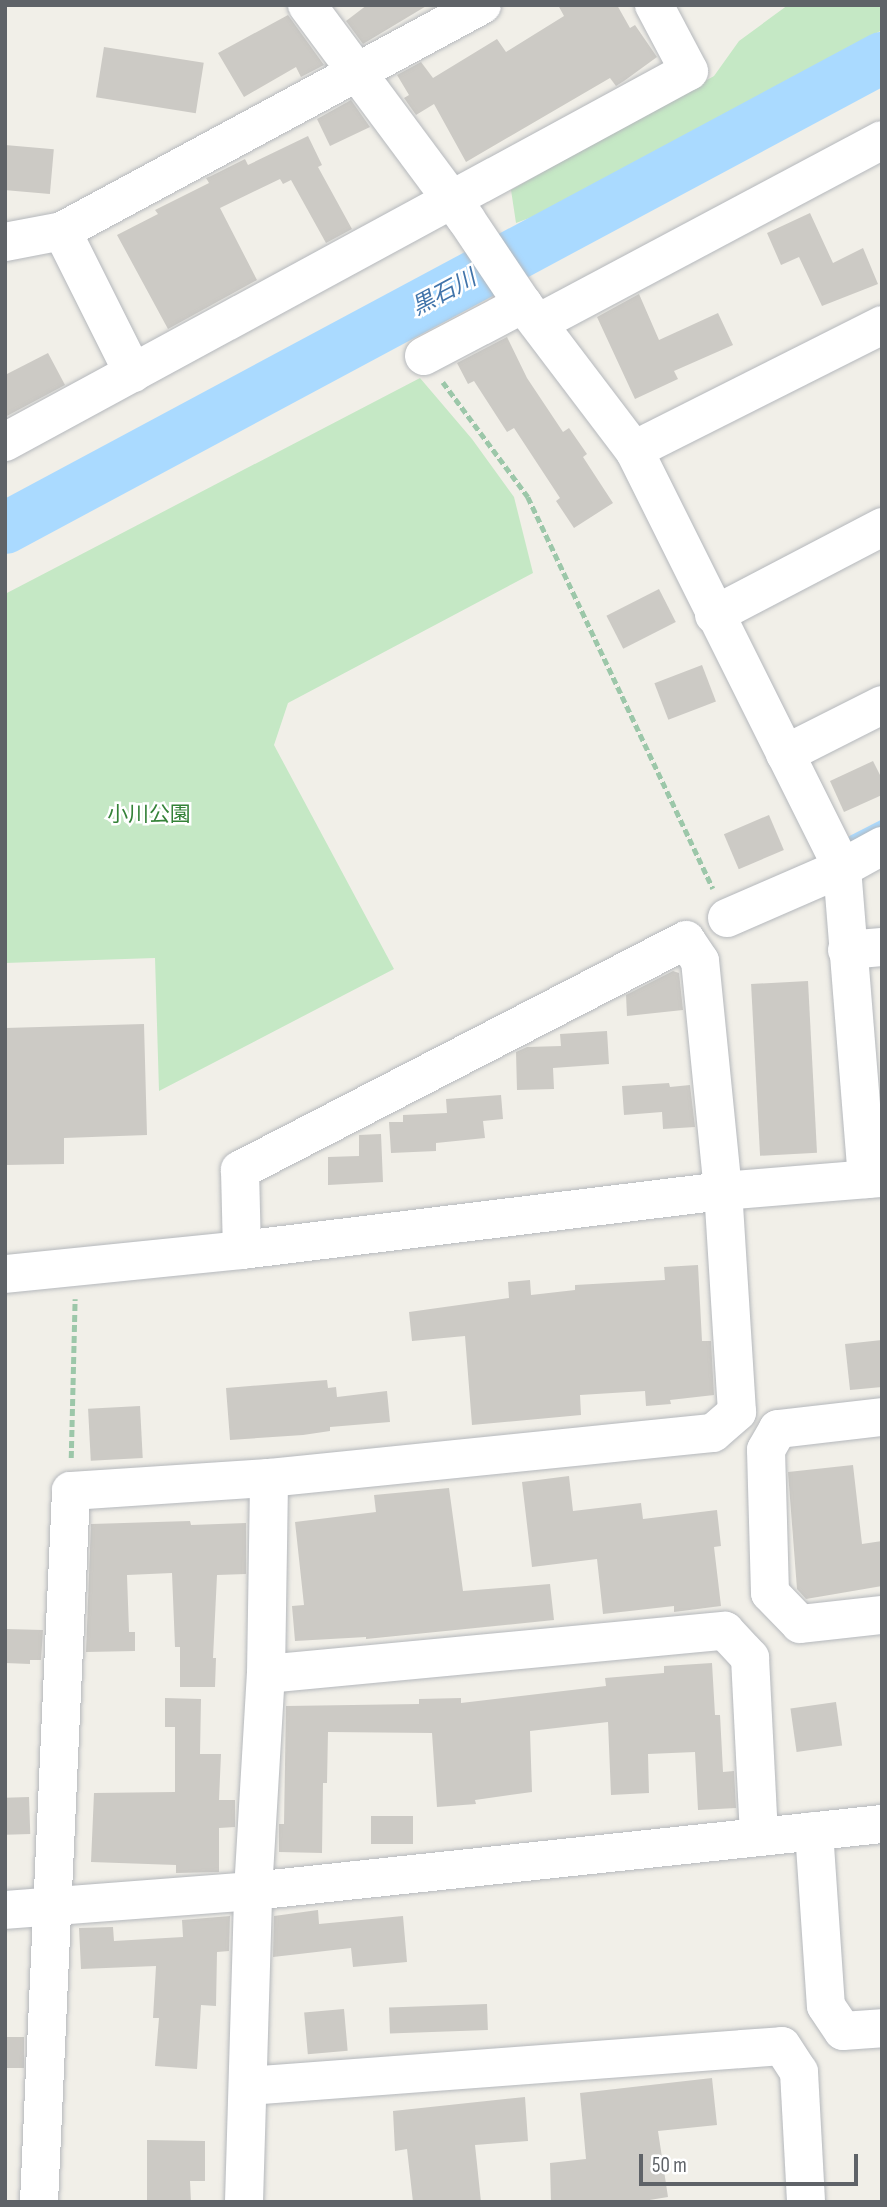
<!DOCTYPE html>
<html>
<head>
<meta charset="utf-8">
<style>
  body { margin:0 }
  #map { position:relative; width:887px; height:2207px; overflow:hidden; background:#f1efe8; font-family:"Sofia Sans Condensed","Noto Sans JP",sans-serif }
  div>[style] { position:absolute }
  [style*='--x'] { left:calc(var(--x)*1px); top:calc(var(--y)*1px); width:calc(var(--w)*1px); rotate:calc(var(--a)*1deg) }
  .green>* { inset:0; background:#c5e8c5 }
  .stream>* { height:9px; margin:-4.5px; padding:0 4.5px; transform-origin:4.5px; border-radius:4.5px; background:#aadaff }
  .river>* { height:52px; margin:-26px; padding:0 26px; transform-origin:26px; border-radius:26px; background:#aadaff }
  .building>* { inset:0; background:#cccac5; transform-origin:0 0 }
  .path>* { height:4.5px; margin-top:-2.25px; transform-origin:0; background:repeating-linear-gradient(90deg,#9cc7a9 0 7px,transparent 0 10.5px) }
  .roads { filter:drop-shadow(0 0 2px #b5b8bc) drop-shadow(0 0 2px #b5b8bc) }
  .minor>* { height:38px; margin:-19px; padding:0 19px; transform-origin:19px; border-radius:19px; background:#fff }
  span { translate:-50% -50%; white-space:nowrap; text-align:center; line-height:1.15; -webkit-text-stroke:5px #fff; paint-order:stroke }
  .park-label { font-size:21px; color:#348238 }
  .water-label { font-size:23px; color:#4174aa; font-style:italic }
  .frame { position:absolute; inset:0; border:7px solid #5f6368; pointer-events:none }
  .scale { position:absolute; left:639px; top:2154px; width:219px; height:32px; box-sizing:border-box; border:4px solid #5f6368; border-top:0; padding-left:9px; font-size:21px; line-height:24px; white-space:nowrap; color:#5f6368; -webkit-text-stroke:5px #fff; paint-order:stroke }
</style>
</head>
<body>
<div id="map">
  <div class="green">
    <div style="clip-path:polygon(788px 5px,882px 5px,882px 30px,591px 195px,516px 223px,511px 190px,714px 76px,739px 41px)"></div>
    <div style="clip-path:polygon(420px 378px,472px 439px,514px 497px,533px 573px,288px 703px,274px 745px,394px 969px,159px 1091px,155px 958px,5px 963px,5px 594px)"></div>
  </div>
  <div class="stream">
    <div style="--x:852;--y:839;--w:34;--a:-27"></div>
  </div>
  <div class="river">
    <div style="--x:5;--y:528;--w:995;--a:-28.19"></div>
  </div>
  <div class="building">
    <div style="clip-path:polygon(367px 5px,428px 5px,363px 44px,346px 21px)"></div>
    <div style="clip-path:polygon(558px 5px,617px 5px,630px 28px,635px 25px,657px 57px,624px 81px,616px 86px,610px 78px,466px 162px,434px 104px,416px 115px,404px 98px,409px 95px,397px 75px,421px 62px,433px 78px,497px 39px,506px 52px,564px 16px)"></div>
    <div style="clip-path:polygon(288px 15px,324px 65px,301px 77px,296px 67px,244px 97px,218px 53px)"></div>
    <div style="left:104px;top:47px;width:101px;height:51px;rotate:9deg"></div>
    <div style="clip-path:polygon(351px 100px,370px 127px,330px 146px,317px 119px)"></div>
    <div style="clip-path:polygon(308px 136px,322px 165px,318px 167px,352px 229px,326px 243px,291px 180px,283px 184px,280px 179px,220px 208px,257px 280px,168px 329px,117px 235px,158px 214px,155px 210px,209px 183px,206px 178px,211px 176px,245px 159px,248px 165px)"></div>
    <div style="left:5px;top:145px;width:49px;height:45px;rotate:5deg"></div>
    <div style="clip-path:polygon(810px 213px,833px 263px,863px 248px,878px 284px,822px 306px,799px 257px,781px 265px,767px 233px)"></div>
    <div style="clip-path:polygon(639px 294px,659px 340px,718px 313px,733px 345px,674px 371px,678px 379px,635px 399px,597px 317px)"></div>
    <div style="clip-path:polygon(507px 337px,527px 378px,563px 432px,569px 428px,587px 454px,583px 457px,613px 503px,574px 528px,556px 501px,560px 498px,514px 428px,507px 432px,474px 381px,468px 384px,457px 363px)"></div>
    <div style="clip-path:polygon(48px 353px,65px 385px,5px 417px,5px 375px)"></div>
    <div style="left:659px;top:589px;width:37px;height:59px;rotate:63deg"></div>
    <div style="left:702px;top:665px;width:39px;height:51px;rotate:69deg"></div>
    <div style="clip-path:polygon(873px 761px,882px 779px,882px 795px,844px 812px,830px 781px)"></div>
    <div style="left:769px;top:815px;width:38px;height:49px;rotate:67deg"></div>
    <div style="clip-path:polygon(673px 971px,679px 973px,683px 1010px,627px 1016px,626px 995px)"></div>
    <div style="left:808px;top:981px;width:172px;height:57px;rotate:87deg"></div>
    <div style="clip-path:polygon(144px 1024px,147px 1135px,64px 1138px,64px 1164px,5px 1165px,5px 1028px)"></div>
    <div style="clip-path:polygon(607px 1031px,609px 1064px,553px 1068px,554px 1089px,517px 1090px,516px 1052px,527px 1047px,561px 1046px,560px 1034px)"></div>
    <div style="clip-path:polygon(669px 1083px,670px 1087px,690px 1085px,695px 1127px,663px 1129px,662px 1112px,624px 1115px,622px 1086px)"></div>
    <div style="clip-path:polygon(501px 1095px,503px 1119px,483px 1121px,485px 1138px,436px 1143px,436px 1151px,391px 1153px,389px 1122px,403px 1122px,403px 1115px,447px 1113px,446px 1099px)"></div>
    <div style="clip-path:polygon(381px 1134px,383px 1182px,328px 1185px,328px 1157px,359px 1156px,359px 1135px)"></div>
    <div style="clip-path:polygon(698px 1265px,702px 1341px,711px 1341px,714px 1395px,670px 1400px,671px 1404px,646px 1406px,645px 1391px,580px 1395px,581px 1415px,472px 1425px,465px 1336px,412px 1341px,409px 1312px,509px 1298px,508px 1282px,530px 1280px,531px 1295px,575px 1290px,575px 1285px,665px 1280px,664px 1267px)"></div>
    <div style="clip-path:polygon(882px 1340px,882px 1387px,850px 1390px,845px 1344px)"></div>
    <div style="clip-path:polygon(327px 1380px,328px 1388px,336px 1387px,337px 1397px,387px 1391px,390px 1422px,330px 1427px,330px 1431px,303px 1435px,230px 1440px,226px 1388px)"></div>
    <div style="left:140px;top:1406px;width:52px;height:52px;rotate:87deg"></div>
    <div style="clip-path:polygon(853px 1465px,862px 1544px,882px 1541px,882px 1586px,806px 1599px,797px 1589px,788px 1472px)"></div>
    <div style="clip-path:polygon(569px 1476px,573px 1511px,641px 1503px,643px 1519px,717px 1510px,721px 1546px,714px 1547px,721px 1606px,674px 1612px,674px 1606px,603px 1614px,597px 1559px,532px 1567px,522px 1482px)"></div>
    <div style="clip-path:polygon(449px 1488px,463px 1591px,550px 1584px,554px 1620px,366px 1639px,366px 1637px,295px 1641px,292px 1606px,304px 1605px,295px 1522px,376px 1512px,374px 1495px)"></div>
    <div style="clip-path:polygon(190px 1521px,191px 1525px,246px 1523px,246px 1574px,217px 1575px,213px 1658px,216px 1658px,215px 1687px,180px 1687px,180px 1647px,175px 1647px,172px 1573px,127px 1575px,129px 1632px,135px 1632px,135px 1651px,86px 1652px,91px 1524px)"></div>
    <div style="clip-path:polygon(5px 1629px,43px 1630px,41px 1660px,30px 1660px,30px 1664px,5px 1663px)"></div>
    <div style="clip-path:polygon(712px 1663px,715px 1715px,720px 1715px,723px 1772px,734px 1771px,736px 1808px,698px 1810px,695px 1752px,648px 1754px,649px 1793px,611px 1795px,608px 1722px,530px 1731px,532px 1792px,475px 1800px,476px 1804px,437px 1807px,432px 1733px,328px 1732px,327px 1783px,323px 1783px,322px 1853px,279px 1852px,279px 1824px,284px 1824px,286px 1706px,419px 1704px,419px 1699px,461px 1698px,461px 1703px,606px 1686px,605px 1678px,664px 1673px,664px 1666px)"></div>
    <div style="clip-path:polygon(165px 1698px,201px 1699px,200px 1754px,221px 1754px,219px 1800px,235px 1800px,235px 1827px,219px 1828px,219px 1872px,176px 1873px,176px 1865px,91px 1862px,94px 1793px,175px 1792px,175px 1727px,165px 1727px)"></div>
    <div style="left:836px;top:1702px;width:44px;height:46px;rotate:82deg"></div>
    <div style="left:29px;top:1797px;width:37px;height:24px;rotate:88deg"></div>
    <div style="left:371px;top:1816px;width:42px;height:28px"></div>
    <div style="clip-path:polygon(318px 1910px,319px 1924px,403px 1916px,407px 1962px,353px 1967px,351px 1948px,273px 1957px,274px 1916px)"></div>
    <div style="clip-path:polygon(230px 1916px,229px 1951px,217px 1952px,216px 2006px,201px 2005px,197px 2069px,155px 2066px,159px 2018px,153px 2018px,156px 1966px,81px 1969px,79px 1928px,113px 1927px,114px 1941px,183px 1937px,182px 1920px)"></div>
    <div style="left:487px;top:2004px;width:26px;height:98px;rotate:88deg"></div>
    <div style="left:344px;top:2009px;width:42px;height:40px;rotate:85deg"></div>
    <div style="left:5px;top:2037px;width:19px;height:31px"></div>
    <div style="clip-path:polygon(712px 2078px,717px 2125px,658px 2131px,668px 2197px,637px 2202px,551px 2202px,550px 2163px,586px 2159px,580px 2093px)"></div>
    <div style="clip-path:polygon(525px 2097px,528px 2141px,475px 2145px,481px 2202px,413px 2202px,407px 2149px,395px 2151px,393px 2111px)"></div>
    <div style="clip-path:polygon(147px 2140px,205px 2141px,205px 2181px,190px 2181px,191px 2202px,147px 2202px)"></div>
  </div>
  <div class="path">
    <div style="--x:443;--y:382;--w:143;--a:53.5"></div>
    <div style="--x:528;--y:497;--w:433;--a:64.7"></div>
    <div style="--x:71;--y:1458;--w:159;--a:-88.6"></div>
  </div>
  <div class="roads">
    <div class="minor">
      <div style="--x:307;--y:5;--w:267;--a:53.4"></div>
      <div style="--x:466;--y:219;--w:102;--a:56.2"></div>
      <div style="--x:523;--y:304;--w:183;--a:52.8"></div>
      <div style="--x:634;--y:450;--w:467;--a:63.5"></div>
      <div style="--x:842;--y:868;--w:312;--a:85.4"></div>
      <div style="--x:62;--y:231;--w:159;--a:63.4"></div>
      <div style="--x:5;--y:242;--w:58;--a:-10.9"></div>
      <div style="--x:62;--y:231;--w:477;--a:-28.3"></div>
      <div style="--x:540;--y:322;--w:387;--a:-28"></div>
      <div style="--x:424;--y:356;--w:112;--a:-27.7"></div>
      <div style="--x:5;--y:442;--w:778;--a:-28.48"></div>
      <div style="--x:689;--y:71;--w:75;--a:-117.9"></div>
      <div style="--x:634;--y:450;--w:278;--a:-26.7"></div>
      <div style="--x:714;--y:615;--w:190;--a:-27.6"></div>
      <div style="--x:785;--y:754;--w:109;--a:-26.8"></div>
      <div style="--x:727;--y:918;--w:125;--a:-23.5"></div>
      <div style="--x:842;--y:868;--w:46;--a:-28.8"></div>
      <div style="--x:847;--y:950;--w:35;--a:-5"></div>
      <div style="--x:5;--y:1274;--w:238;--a:-5.8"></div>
      <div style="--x:242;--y:1250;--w:485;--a:-7"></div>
      <div style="--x:723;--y:1191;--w:160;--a:-4.7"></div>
      <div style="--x:882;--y:1417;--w:105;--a:173.4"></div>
      <div style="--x:778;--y:1429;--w:24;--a:120"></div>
      <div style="--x:766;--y:1450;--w:143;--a:88.4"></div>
      <div style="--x:770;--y:1593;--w:43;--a:45.9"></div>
      <div style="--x:800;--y:1624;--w:82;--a:-6.3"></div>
      <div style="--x:266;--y:1674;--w:461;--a:-5.4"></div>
      <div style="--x:725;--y:1631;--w:37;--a:47"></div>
      <div style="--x:750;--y:1658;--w:178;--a:87.1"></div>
      <div style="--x:814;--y:1831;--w:175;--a:86.1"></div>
      <div style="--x:826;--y:2006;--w:30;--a:56"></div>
      <div style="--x:843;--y:2031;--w:39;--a:-4"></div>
      <div style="--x:5;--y:1910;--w:249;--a:-4.4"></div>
      <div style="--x:253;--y:1891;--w:633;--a:-6.08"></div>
      <div style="--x:248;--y:2086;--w:535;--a:-4.28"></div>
      <div style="--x:782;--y:2046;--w:31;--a:57"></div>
      <div style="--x:799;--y:2072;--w:130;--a:86.9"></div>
      <div style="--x:39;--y:2202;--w:712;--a:-87.42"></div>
      <div style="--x:71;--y:1491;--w:198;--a:-3.8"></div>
      <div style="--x:269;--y:1478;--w:446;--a:-5.8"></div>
      <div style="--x:713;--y:1433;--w:32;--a:-41"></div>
      <div style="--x:737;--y:1412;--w:221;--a:-93.6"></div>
      <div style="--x:723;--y:1191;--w:231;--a:-95.7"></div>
      <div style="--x:700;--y:961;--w:25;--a:-124"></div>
      <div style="--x:686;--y:940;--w:502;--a:152.72"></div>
      <div style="--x:240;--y:1170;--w:80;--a:88.6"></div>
      <div style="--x:244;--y:2202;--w:311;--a:-88.3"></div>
      <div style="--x:253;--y:1891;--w:217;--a:-86.6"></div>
      <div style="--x:266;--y:1674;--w:196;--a:-89.1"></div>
    </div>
  </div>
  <div class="park-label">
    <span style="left:149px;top:815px">小川公園</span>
  </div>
  <div class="water-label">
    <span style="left:444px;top:293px;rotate:-28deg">黒石川</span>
  </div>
  <div class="frame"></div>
  <div class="scale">50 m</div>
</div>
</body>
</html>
